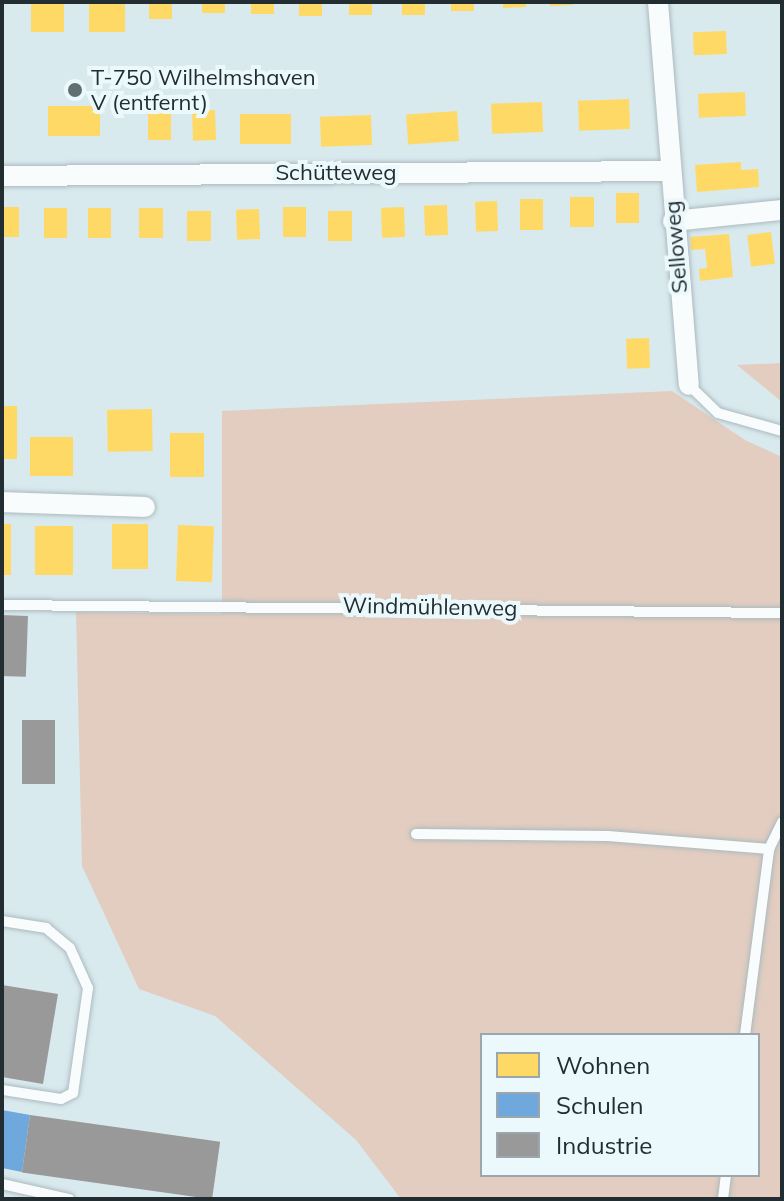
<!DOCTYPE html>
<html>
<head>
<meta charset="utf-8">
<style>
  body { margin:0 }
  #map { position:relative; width:784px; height:1201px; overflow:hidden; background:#d9eaef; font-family:Mulish,sans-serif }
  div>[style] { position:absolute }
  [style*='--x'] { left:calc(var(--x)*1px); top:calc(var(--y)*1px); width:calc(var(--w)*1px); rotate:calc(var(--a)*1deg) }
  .green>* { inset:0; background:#e2cdc0 }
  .homes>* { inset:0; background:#ffd966; transform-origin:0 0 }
  .schools>* { inset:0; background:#6fa8dc }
  .industry>* { inset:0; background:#999; transform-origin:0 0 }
  .roads { filter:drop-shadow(0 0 2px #acbabe) drop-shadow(0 0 2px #acbabe) }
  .lane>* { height:10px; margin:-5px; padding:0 5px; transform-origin:5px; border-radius:5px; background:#f9fcfd }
  .street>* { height:20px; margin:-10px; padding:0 10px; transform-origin:10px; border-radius:10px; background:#f9fcfd }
  .dots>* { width:22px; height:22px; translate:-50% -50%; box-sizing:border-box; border:4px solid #ecf9fc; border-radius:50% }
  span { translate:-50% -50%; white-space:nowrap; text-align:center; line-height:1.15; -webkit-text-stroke:8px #ecf9fc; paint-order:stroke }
  .poi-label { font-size:22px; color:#212d30 }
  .left { translate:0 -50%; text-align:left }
  .street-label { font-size:22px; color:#212d30 }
  .frame { position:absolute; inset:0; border:4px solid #212d30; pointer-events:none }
  .legend { position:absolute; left:480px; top:1033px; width:280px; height:144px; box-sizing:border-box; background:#ecf9fc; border:2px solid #9ba7aa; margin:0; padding:10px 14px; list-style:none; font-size:24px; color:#212d30 }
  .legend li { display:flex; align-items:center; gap:16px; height:40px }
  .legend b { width:40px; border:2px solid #9ba7aa }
</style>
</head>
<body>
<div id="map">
  <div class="green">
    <div style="clip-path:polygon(782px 363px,782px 402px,737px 365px)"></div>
    <div style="clip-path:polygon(evenodd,672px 391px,745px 440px,782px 457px,782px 1199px,401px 1199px,356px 1140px,215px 1016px,139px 989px,82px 866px,76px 612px,222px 614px,222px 411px,672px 391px,482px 1035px,758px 1035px,758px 1175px,482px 1175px,482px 1035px)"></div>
  </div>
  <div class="homes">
    <div style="left:31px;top:2px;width:33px;height:30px"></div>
    <div style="left:89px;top:2px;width:36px;height:30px"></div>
    <div style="left:149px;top:2px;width:23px;height:17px"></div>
    <div style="left:202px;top:2px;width:23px;height:11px"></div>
    <div style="left:251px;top:2px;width:23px;height:12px"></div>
    <div style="left:299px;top:2px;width:23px;height:14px"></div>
    <div style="left:349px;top:2px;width:23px;height:13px"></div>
    <div style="left:402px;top:2px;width:23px;height:13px"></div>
    <div style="left:451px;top:2px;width:23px;height:9px"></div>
    <div style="clip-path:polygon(503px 2px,526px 2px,526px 7px,503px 8px)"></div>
    <div style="clip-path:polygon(550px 2px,573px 2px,573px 5px,550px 6px)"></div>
    <div style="left:726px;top:31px;width:23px;height:33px;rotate:88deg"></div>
    <div style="left:745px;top:92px;width:24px;height:47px;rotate:88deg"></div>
    <div style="left:629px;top:99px;width:30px;height:51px;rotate:88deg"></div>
    <div style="left:542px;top:102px;width:30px;height:51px;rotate:88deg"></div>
    <div style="left:100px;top:106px;width:30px;height:52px;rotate:90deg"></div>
    <div style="left:148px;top:109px;width:23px;height:31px"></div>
    <div style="left:215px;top:110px;width:30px;height:23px;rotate:88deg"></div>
    <div style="left:457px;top:111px;width:30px;height:51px;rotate:86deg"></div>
    <div style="left:291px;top:114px;width:30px;height:51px;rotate:90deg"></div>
    <div style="left:371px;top:115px;width:30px;height:51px;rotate:88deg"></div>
    <div style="clip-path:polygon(741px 162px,741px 170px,758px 169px,759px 187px,697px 192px,695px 165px)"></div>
    <div style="left:616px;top:193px;width:23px;height:30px"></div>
    <div style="left:594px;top:197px;width:30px;height:24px;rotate:90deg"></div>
    <div style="left:520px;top:199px;width:23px;height:31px"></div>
    <div style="left:497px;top:201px;width:30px;height:22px;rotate:88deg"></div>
    <div style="left:447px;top:205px;width:30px;height:23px;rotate:88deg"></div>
    <div style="left:2px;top:207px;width:17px;height:30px"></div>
    <div style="left:283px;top:207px;width:23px;height:30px"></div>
    <div style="left:404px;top:207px;width:30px;height:23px;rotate:88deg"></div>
    <div style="left:44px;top:208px;width:23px;height:30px"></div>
    <div style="left:88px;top:208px;width:23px;height:30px"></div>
    <div style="left:163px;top:208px;width:30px;height:24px;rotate:90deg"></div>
    <div style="left:259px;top:209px;width:30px;height:23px;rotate:88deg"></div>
    <div style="left:211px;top:211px;width:30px;height:24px;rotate:90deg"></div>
    <div style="left:328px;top:211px;width:24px;height:30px"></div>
    <div style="left:771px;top:232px;width:32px;height:24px;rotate:83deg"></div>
    <div style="clip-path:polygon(729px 234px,733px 277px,700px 281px,699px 269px,707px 268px,705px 249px,691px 250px,690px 237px)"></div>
    <div style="left:649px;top:338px;width:30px;height:23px;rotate:88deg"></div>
    <div style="left:2px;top:406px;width:15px;height:53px"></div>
    <div style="left:152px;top:409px;width:42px;height:45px;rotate:89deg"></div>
    <div style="left:204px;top:433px;width:44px;height:34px;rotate:90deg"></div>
    <div style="left:30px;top:437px;width:43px;height:39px"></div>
    <div style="left:2px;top:524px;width:9px;height:51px"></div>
    <div style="left:148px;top:524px;width:45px;height:36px;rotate:90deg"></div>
    <div style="left:178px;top:525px;width:36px;height:56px;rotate:2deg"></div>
    <div style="left:35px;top:526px;width:38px;height:49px"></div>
  </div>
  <div class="schools">
    <div style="clip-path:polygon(2px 1110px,30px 1115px,22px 1172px,2px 1168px)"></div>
  </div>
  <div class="industry">
    <div style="left:2px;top:615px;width:26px;height:61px;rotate:2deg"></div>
    <div style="left:22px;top:720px;width:33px;height:64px"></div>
    <div style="clip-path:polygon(2px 985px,58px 994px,43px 1084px,2px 1077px)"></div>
    <div style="left:30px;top:1115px;width:192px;height:58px;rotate:8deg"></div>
  </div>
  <div class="roads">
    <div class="lane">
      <div style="--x:689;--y:385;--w:40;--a:44"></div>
      <div style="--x:718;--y:413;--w:66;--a:15.7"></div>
      <div style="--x:2;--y:605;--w:780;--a:0.59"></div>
      <div style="--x:416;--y:834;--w:192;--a:0.6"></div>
      <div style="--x:608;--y:836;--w:162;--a:4.6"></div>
      <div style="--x:2;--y:921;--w:45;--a:9"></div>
      <div style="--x:46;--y:928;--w:31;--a:40"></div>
      <div style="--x:70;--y:948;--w:44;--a:65.8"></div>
      <div style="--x:88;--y:988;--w:106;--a:98.1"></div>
      <div style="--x:73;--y:1093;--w:13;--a:153"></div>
      <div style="--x:61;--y:1099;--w:60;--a:-171.3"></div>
      <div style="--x:745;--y:1035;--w:188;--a:-82.6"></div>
      <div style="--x:769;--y:849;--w:30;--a:-64"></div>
      <div style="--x:2;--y:1184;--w:69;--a:12.6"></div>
      <div style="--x:723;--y:1199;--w:24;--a:-83"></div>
    </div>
    <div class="street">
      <div style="--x:658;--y:2;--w:384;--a:85.4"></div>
      <div style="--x:2;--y:176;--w:668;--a:-0.43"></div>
      <div style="--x:673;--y:221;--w:110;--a:-5.8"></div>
      <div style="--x:2;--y:502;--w:143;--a:2"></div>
    </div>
  </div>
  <div class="dots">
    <div style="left:75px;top:90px;background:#616f73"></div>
  </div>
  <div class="poi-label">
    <span class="left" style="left:91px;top:90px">T-750 Wilhelmshaven<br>V (entfernt)</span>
  </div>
  <div class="street-label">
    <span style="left:336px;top:173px">Schütteweg</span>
    <span style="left:676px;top:247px;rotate:-95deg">Selloweg</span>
    <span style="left:430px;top:607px;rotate:1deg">Windmühlenweg</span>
  </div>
  <div class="frame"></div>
  <ul class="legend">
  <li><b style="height:22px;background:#ffd966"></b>Wohnen</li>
  <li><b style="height:22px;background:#6fa8dc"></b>Schulen</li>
  <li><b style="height:22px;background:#999"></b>Industrie</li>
  </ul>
</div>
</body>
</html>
